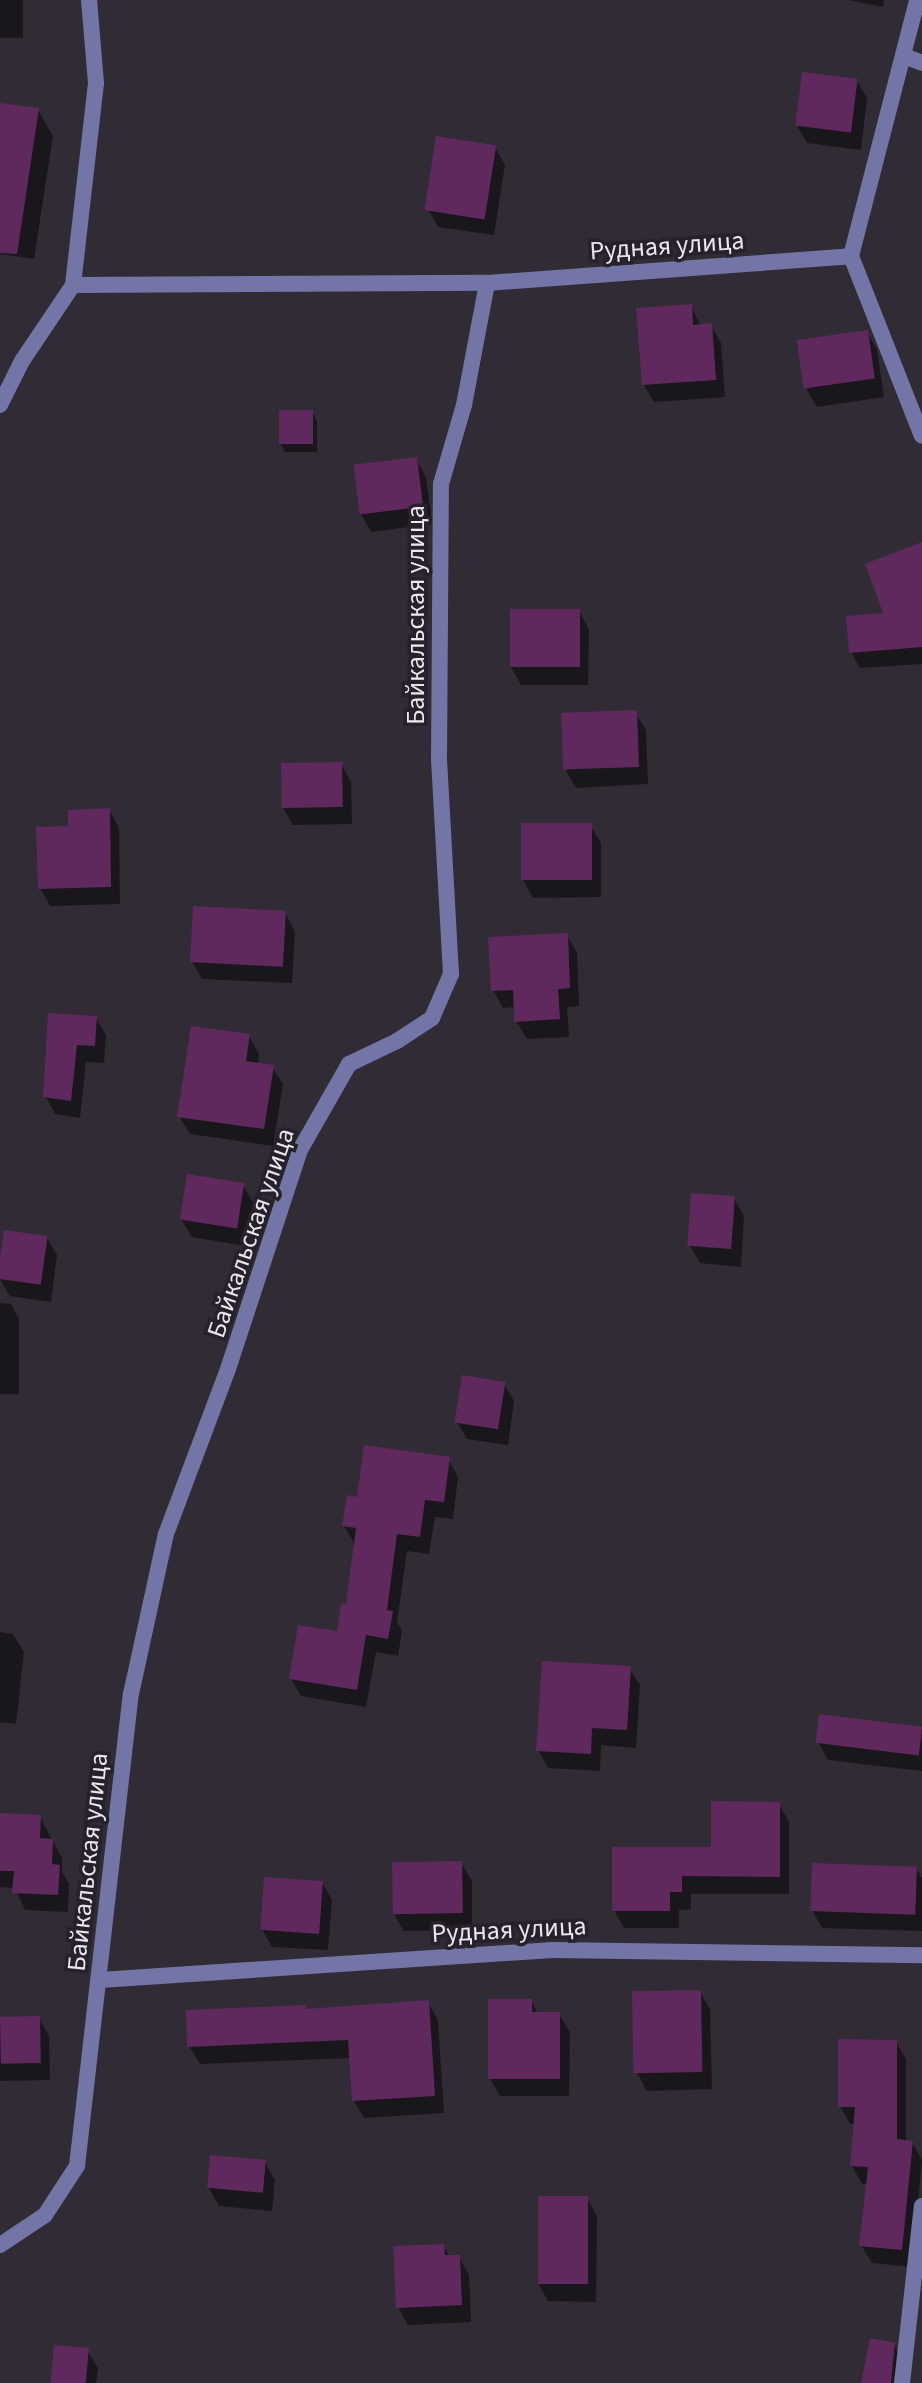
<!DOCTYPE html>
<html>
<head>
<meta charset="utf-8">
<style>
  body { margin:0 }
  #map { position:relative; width:922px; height:2383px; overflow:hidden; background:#302b35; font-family:"Source Sans 3",sans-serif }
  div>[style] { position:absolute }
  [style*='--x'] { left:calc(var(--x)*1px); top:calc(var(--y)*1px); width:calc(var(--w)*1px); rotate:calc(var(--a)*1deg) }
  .shadow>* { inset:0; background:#0007; transform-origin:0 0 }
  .building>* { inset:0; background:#5f295e; transform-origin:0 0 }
  .lane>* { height:16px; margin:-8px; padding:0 8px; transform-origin:8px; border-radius:8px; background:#7375a6 }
  .street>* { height:16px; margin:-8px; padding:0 8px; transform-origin:8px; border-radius:8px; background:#7375a6 }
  span { translate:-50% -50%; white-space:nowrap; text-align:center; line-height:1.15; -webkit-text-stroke:7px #26212b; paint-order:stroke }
  .street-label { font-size:26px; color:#e9e6ed }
</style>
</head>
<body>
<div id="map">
  <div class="shadow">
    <div style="left:0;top:0;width:23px;height:38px"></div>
    <div style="clip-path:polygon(848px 0,884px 0,883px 7px)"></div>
    <div style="clip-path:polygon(857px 81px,867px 98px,861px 150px,807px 143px,797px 126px)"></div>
    <div style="clip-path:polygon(0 105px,38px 110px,53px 136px,34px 259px,0 254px)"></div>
    <div style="clip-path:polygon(495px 147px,505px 165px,494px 235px,438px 227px,428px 209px)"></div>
    <div style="clip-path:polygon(691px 306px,701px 326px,711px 325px,721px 343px,725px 397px,654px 402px,644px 385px)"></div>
    <div style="clip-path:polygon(867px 332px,877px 350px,884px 397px,817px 407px,807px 390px)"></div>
    <div style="clip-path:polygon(312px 412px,317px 421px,317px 452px,285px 452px,280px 443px)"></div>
    <div style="clip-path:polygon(416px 459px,426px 477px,432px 524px,371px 532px,361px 514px)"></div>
    <div style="clip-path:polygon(922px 544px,922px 664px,860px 668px,851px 652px,886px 615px)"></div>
    <div style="clip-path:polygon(579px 611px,589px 629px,588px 685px,521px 685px,511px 667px)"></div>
    <div style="clip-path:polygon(635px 712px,646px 730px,648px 784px,576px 788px,566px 771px)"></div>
    <div style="clip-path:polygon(341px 764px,351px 782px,352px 824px,293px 825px,283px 808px)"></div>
    <div style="clip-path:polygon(109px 810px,119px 828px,120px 904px,50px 906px,40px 888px,70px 828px)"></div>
    <div style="clip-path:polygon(590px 825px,601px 843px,601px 897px,533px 898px,523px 880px)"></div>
    <div style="clip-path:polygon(285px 913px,295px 931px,292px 983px,202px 979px,192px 961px)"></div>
    <div style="clip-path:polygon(567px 935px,577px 953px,579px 1006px,567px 1007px,569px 1037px,527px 1039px,516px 1021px,516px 1007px,503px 1008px,493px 990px)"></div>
    <div style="clip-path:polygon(50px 1015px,96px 1018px,106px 1035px,104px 1063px,86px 1062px,80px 1118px,55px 1114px,45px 1096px)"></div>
    <div style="clip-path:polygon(249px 1036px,259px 1054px,258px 1064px,272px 1067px,283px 1084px,273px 1146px,190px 1134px,179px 1116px)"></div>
    <div style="clip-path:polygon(243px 1185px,253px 1203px,246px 1246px,192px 1237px,181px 1219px)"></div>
    <div style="clip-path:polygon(734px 1198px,744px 1216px,741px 1267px,700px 1263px,690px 1246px)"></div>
    <div style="clip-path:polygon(6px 1232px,47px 1238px,57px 1255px,51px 1302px,10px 1296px,0 1279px)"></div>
    <div style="clip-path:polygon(0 1303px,11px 1304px,19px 1319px,19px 1394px,0 1394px)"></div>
    <div style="clip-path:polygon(504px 1384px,514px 1401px,508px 1445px,467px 1439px,457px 1422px)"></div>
    <div style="clip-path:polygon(448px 1459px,458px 1477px,453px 1519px,435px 1517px,429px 1554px,407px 1551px,397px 1622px,402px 1631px,398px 1656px,376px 1652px,366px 1707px,301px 1696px,291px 1679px,338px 1633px,348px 1606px,354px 1543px,344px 1526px,358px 1499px)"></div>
    <div style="clip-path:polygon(0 1632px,13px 1634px,24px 1652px,16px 1724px,0 1722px)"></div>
    <div style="clip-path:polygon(629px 1668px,640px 1685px,636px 1748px,601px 1745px,600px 1771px,548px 1768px,538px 1750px)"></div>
    <div style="clip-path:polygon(922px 1729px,922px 1771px,828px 1760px,818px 1742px)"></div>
    <div style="clip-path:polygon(779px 1804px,789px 1822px,789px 1894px,691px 1894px,691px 1909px,679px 1910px,679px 1928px,624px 1928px,614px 1910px)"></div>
    <div style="clip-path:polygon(0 1815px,40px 1817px,62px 1858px,62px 1872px,69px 1884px,68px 1912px,25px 1910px,15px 1888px,0 1887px)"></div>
    <div style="clip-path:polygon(461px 1863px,472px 1881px,472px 1930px,404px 1931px,394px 1914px)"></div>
    <div style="clip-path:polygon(916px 1868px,922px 1878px,922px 1931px,822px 1928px,812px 1910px)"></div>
    <div style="clip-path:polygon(322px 1882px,332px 1900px,328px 1950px,272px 1947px,262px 1929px)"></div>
    <div style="clip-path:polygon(700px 1992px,710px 2009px,712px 2089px,647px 2091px,637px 2073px)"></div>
    <div style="clip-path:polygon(531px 2001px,538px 2014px,559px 2014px,570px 2032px,569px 2096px,500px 2096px,490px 2079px)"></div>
    <div style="clip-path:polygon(428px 2002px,438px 2020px,444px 2113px,364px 2118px,354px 2101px,351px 2058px,200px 2064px,189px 2046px,307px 2011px)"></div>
    <div style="clip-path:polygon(39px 2018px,49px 2036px,50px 2080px,0 2081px,0 2019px)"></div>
    <div style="clip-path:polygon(896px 2042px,906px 2059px,906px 2142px,912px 2142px,922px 2160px,912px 2267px,872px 2263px,861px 2245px,868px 2184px,862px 2184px,852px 2166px,855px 2124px,850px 2124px,840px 2106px)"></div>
    <div style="clip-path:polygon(265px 2162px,275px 2180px,272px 2211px,219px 2206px,209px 2188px)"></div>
    <div style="clip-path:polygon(587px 2198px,597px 2216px,596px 2302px,548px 2301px,538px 2283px)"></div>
    <div style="clip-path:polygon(443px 2246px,450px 2257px,459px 2257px,469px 2275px,471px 2322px,408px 2325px,398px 2307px)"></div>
    <div style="clip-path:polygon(894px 2345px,904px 2363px,903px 2383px,863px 2383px)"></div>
    <div style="clip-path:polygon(87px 2350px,98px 2368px,96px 2383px,53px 2383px)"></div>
  </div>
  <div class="building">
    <div style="left:802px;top:72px;width:56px;height:54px;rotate:7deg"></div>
    <div style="clip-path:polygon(0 103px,39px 108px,17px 254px,0 253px)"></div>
    <div style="left:436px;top:136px;width:61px;height:75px;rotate:9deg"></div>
    <div style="clip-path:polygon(692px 304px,693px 325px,712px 323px,716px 380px,642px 385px,636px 308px)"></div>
    <div style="left:868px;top:330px;width:49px;height:72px;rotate:82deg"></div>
    <div style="left:279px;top:410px;width:34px;height:34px"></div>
    <div style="left:417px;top:457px;width:50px;height:64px;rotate:83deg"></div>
    <div style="clip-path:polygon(922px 542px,922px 647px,849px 653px,846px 616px,883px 613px,865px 564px)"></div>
    <div style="left:510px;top:609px;width:70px;height:58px"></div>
    <div style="left:637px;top:710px;width:57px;height:76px;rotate:88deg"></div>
    <div style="left:342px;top:762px;width:45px;height:61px;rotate:89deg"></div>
    <div style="clip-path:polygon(110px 808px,111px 887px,38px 889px,36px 827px,68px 826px,68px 810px)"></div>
    <div style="left:592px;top:823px;width:57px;height:71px;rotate:90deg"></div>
    <div style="left:193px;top:906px;width:93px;height:56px;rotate:3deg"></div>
    <div style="clip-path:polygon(568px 933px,570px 988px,558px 989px,560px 1019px,514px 1022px,513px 990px,491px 991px,488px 937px)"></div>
    <div style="clip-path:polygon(48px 1013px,97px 1016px,95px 1046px,77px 1045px,71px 1101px,43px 1097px)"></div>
    <div style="clip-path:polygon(191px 1026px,250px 1034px,246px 1061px,274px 1065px,264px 1129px,177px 1117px)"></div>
    <div style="left:187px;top:1174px;width:58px;height:46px;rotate:9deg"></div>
    <div style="left:691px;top:1193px;width:44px;height:53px;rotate:4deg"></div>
    <div style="left:4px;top:1230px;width:44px;height:49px;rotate:8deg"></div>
    <div style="left:462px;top:1375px;width:44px;height:48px;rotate:9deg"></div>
    <div style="clip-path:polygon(364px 1445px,450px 1457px,444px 1502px,425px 1500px,420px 1537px,397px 1534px,387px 1610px,393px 1611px,388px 1639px,366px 1635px,357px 1690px,289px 1679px,298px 1625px,337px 1631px,341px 1603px,346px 1604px,356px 1528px,342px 1526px,347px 1495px,357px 1497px)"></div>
    <div style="clip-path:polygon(542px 1661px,631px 1666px,627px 1730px,592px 1728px,591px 1754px,536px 1751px)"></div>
    <div style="left:819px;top:1714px;width:104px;height:29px;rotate:7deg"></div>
    <div style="clip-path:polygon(711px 1801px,780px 1802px,780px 1877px,682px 1876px,682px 1892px,670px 1892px,670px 1911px,612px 1911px,612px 1847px,711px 1847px)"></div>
    <div style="clip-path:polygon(0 1813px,41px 1815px,40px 1838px,53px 1839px,52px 1864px,60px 1865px,58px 1895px,12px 1893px,14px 1871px,0 1871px)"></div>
    <div style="left:462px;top:1861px;width:52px;height:70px;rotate:89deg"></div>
    <div style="left:812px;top:1863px;width:105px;height:48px;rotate:2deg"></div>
    <div style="left:264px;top:1877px;width:59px;height:53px;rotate:4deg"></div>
    <div style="left:701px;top:1990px;width:82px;height:69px;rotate:89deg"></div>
    <div style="clip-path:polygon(488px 1999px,532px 1999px,532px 2012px,560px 2012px,560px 2079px,488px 2079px)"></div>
    <div style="clip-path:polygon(429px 2000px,435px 2096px,352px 2101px,348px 2040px,187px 2047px,186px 2010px,306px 2005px,306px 2009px)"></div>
    <div style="left:40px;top:2016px;width:47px;height:40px;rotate:89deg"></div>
    <div style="clip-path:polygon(838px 2039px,897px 2040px,897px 2139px,913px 2141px,902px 2250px,859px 2246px,868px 2167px,850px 2166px,855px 2107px,838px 2107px)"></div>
    <div style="left:210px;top:2155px;width:56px;height:33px;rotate:5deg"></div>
    <div style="left:538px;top:2196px;width:50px;height:88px"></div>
    <div style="clip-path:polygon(444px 2244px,445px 2255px,460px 2255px,462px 2305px,396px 2308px,393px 2246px)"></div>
    <div style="clip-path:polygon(870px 2338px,895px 2343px,891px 2383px,861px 2383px)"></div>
    <div style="left:54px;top:2345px;width:35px;height:38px;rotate:5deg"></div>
  </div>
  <div class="lane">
    <div style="--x:904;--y:56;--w:19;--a:21"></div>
  </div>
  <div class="street">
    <div style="--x:851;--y:256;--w:193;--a:68.5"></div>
    <div style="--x:73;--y:285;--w:203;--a:-83.5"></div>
    <div style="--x:96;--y:83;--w:83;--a:-94.8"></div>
    <div style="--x:0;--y:405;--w:49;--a:-63.4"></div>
    <div style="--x:22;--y:361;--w:92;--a:-56.1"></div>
    <div style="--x:73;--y:285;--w:414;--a:-0.3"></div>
    <div style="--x:487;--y:283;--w:365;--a:-4.2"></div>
    <div style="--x:851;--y:256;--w:264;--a:-75.5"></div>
    <div style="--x:100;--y:1980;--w:454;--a:-3.8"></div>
    <div style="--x:553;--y:1950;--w:369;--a:0.8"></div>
    <div style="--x:0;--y:2245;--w:54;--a:-33.7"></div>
    <div style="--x:45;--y:2215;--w:59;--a:-56.9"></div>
    <div style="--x:77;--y:2166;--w:475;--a:-83.5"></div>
    <div style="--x:131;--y:1694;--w:164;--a:-77.7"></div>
    <div style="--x:166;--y:1534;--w:176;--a:-69.4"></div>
    <div style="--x:228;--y:1369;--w:231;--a:-71.8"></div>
    <div style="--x:300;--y:1150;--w:99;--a:-60.3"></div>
    <div style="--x:349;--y:1064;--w:53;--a:-25.6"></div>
    <div style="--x:397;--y:1041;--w:42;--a:-33.3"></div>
    <div style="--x:432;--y:1018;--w:48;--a:-66.6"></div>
    <div style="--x:451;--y:974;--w:214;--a:-93.2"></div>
    <div style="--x:439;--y:760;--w:276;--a:-89.6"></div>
    <div style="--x:441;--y:484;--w:82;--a:-73.8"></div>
    <div style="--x:464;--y:405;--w:124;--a:-79.3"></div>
    <div style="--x:902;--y:2383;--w:178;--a:-83.6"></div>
  </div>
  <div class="street-label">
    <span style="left:667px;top:246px;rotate:-4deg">Рудная улица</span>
    <span style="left:416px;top:615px;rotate:-90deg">Байкальская улица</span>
    <span style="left:251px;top:1233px;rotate:-71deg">Байкальская улица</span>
    <span style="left:88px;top:1862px;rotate:-84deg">Байкальская улица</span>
    <span style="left:509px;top:1930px;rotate:-3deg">Рудная улица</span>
  </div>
</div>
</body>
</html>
